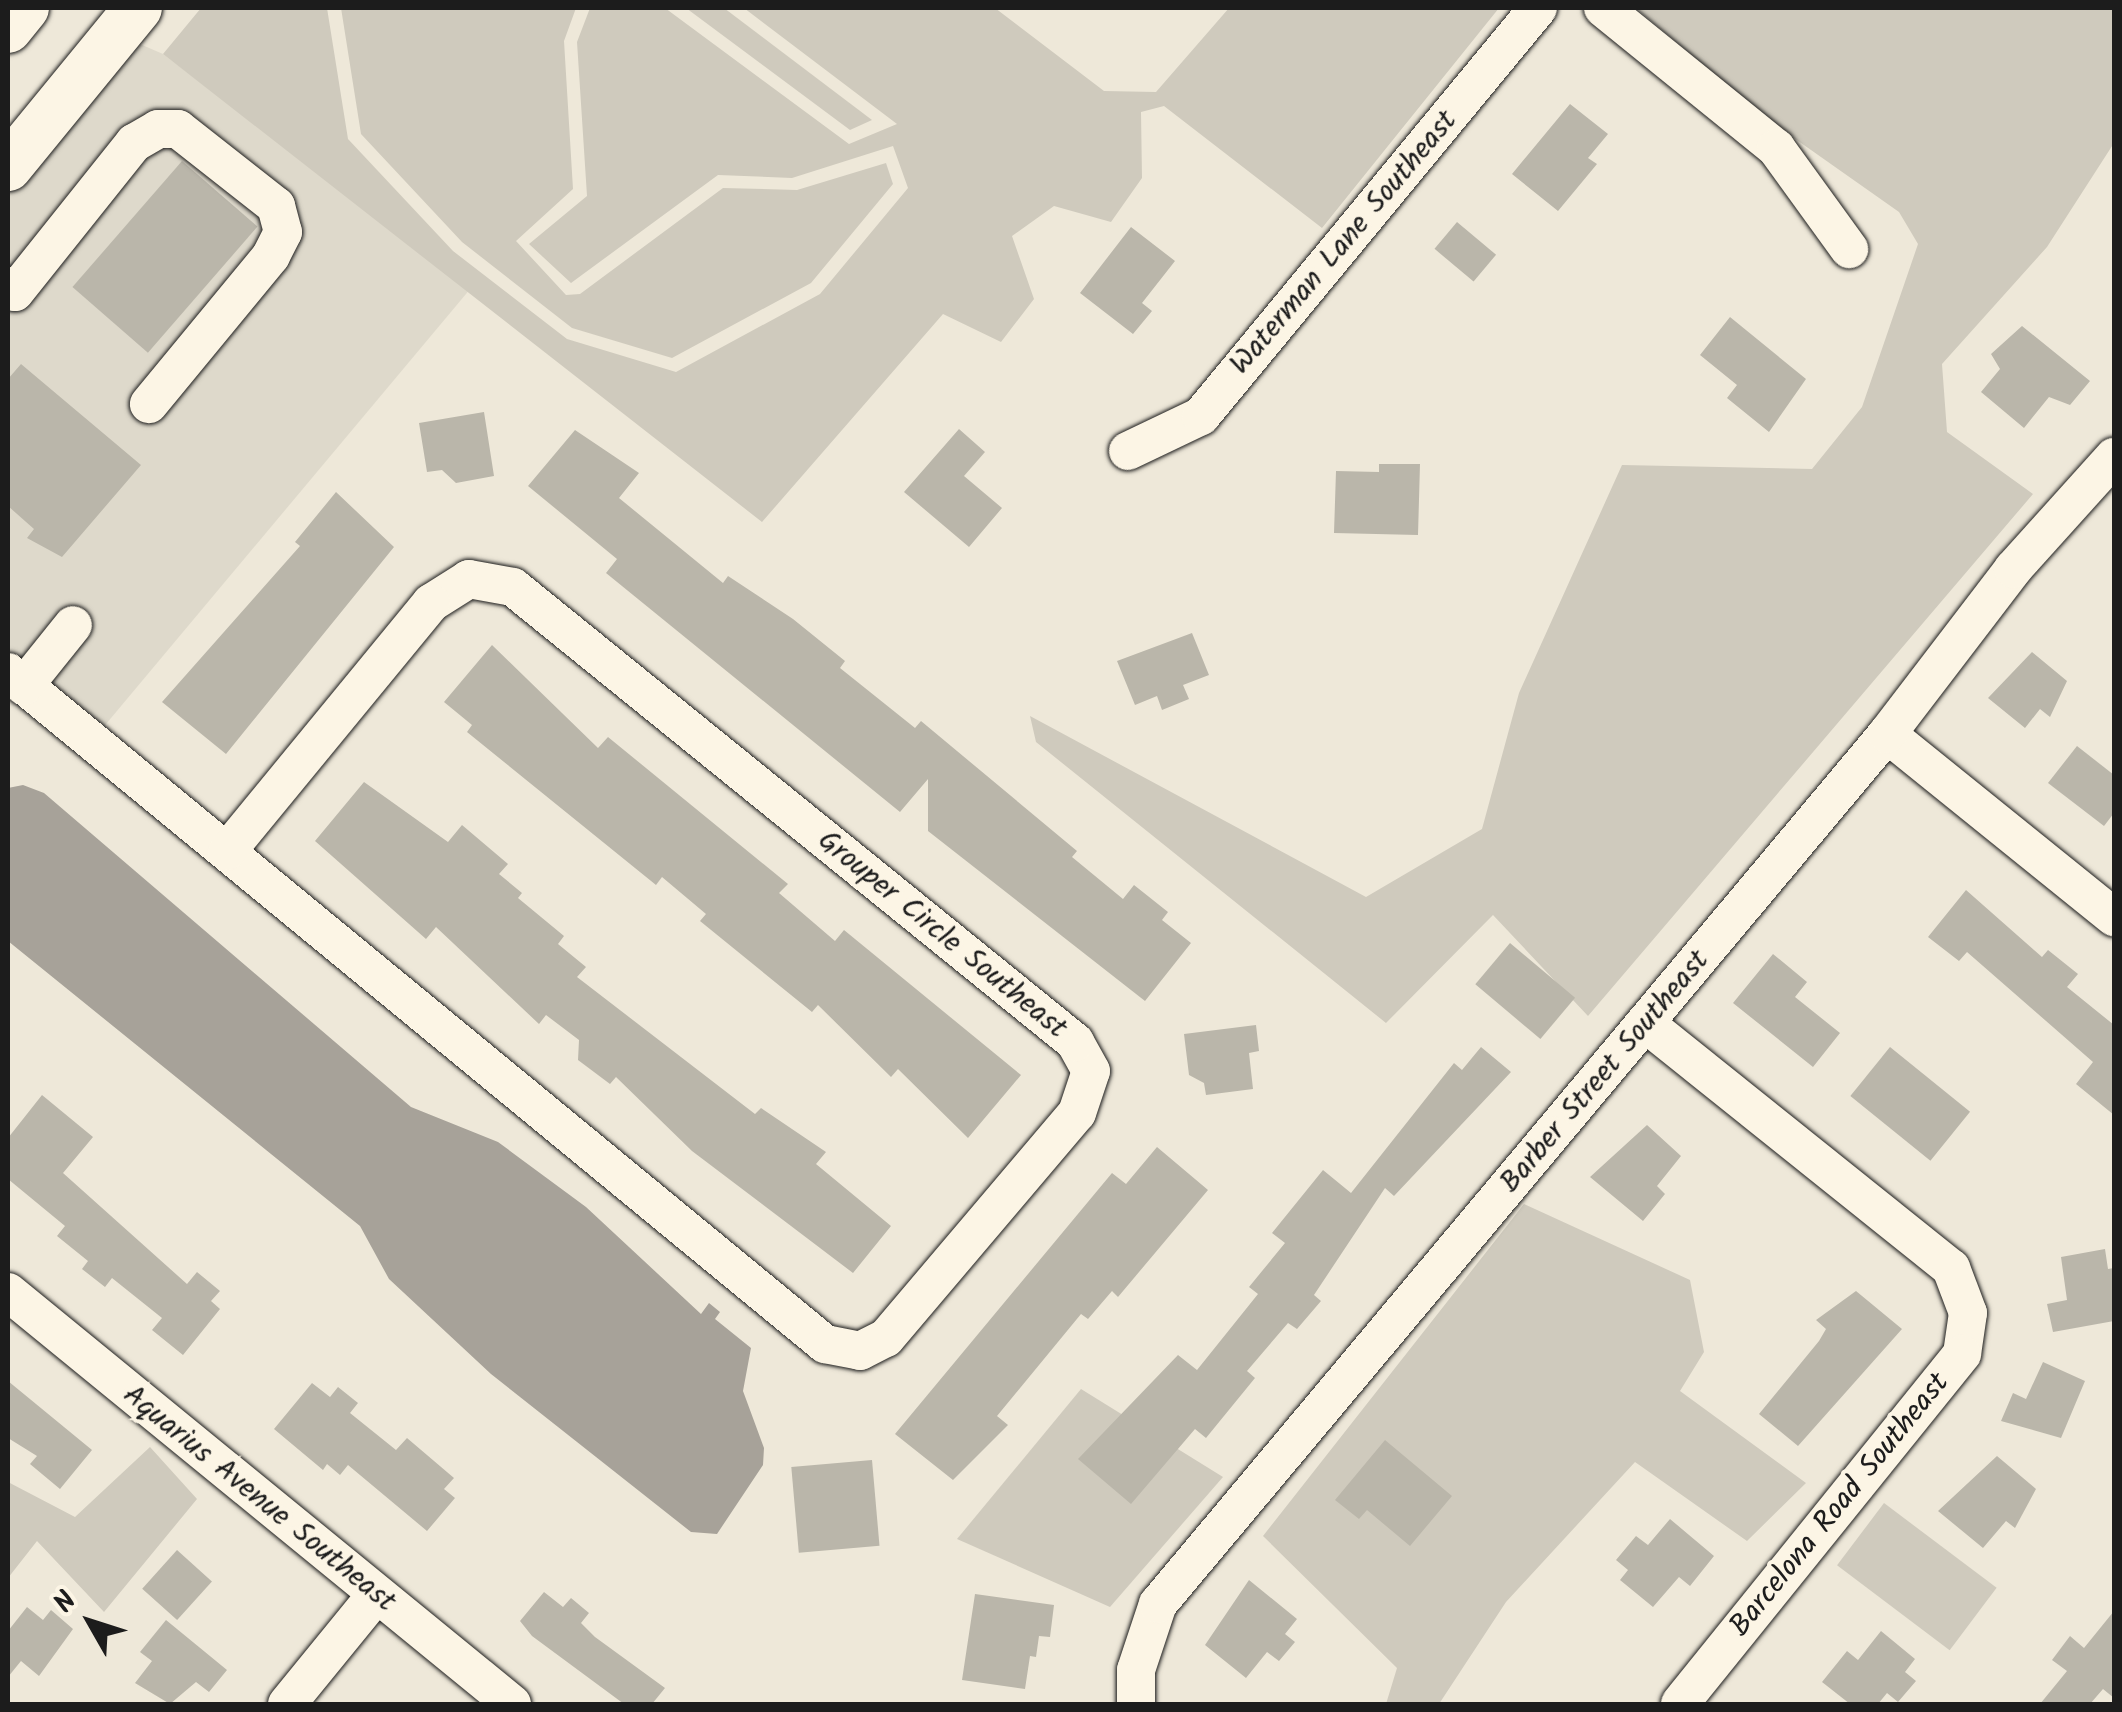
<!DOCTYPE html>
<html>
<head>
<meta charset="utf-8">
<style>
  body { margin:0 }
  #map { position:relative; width:2122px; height:1712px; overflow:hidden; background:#eee8d9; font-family:Kalam,sans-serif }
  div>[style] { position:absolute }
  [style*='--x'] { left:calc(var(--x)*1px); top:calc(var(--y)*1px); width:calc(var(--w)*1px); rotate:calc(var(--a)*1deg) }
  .built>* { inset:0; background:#ded9cb }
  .green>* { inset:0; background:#cfcabd; transform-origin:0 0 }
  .water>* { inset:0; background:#a7a299 }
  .building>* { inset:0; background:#bab6aa; transform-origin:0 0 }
  .roads { filter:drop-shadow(0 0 2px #1c1c1c) drop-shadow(0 0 2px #1c1c1c) }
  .minor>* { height:38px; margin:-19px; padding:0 19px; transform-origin:19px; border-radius:19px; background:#fcf5e5 }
  .major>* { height:48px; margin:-24px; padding:0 24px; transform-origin:24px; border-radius:24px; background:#fcf5e5 }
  span { translate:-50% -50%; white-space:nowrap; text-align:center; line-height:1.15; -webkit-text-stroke:8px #fcf5e5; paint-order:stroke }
  .street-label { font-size:30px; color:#1c1c1c }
  .frame { position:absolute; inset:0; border:10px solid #1c1c1c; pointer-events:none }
  .north { position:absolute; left:40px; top:1572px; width:100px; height:100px; -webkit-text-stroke:8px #fcf5e5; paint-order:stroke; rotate:309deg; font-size:28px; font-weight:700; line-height:40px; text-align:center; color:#1c1c1c }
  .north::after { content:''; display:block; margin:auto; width:35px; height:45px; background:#1c1c1c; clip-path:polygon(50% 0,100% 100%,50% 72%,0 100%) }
</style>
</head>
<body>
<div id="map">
  <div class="built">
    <div style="clip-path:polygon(126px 38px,163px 54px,471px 288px,101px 730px,8px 650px,8px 183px)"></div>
  </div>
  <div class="green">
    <div style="clip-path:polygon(201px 8px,327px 8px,348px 139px,453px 251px,567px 339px,676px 372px,820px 294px,908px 188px,893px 146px,792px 178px,718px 175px,571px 283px,529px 244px,587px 196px,577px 42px,590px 8px,665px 8px,849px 144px,897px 124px,744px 8px,995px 8px,1104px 91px,1156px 92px,1229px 8px,1499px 8px,1322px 228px,1164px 106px,1141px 112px,1142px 178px,1111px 222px,1054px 206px,1012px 236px,1034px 299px,1001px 342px,943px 314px,762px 522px,163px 54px)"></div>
    <div style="clip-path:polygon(341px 8px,576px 8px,564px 41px,573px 189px,516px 241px,566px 295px,580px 294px,723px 188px,797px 190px,886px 163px,893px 184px,811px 283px,672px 358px,572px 328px,462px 242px,361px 134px)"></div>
    <div style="clip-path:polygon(686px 8px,724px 8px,872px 120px,850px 130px)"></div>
    <div style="clip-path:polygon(1636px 8px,2114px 8px,2114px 143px,2047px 247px,1942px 364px,1947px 432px,2033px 494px,1588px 1016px,1493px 915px,1386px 1023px,1036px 742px,1030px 716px,1366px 897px,1482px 829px,1519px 693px,1622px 465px,1812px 469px,1862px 407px,1918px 244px,1899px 212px,1770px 121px)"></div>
    <div style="clip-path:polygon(1524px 1204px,1690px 1280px,1704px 1352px,1680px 1391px,1806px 1483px,1747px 1541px,1635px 1462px,1506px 1602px,1439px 1704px,1386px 1704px,1397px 1668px,1263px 1536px)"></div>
    <div style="clip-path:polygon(1081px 1389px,1223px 1477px,1110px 1607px,957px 1539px)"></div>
    <div style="clip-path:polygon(150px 1447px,197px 1499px,104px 1612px,37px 1541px,8px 1578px,8px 1482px,75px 1517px)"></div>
    <div style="left:1884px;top:1503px;width:141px;height:78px;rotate:37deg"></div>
  </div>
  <div class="water">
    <div style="clip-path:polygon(23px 785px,44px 793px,411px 1107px,498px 1142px,586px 1207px,701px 1314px,709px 1303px,720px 1312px,715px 1319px,751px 1348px,743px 1391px,764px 1448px,763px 1465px,717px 1534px,691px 1532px,491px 1374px,389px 1279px,360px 1226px,8px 941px,8px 788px)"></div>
  </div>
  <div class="building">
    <div style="clip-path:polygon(1570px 104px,1608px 134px,1588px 158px,1597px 164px,1558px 211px,1512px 174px)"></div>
    <div style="left:182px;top:161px;width:100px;height:167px;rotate:41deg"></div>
    <div style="left:1457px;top:222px;width:51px;height:35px;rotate:40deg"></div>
    <div style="clip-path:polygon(1131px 227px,1175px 261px,1142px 303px,1152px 311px,1133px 334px,1080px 293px)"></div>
    <div style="clip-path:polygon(1730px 317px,1806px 379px,1769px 432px,1727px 398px,1737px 385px,1700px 355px)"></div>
    <div style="clip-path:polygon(2022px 326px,2090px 381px,2070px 405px,2049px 397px,2024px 428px,1981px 392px,2000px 369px,1991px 354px)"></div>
    <div style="clip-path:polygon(21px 364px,141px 465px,62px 557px,27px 538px,34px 529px,8px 506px,8px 379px)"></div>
    <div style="clip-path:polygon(484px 412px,494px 476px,456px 483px,442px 470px,427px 472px,419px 423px)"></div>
    <div style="clip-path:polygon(959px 429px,985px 452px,964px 476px,1002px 508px,969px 547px,904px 492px)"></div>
    <div style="clip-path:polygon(575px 430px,639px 473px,619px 498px,723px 583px,728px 576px,793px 619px,845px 661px,840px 668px,915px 728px,921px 721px,1077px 851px,1072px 857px,1123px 899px,1134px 885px,1168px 912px,1162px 920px,1191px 943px,1145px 1001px,928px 831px,928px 779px,900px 812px,606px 573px,617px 559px,528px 486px)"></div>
    <div style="clip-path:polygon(1379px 464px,1420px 464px,1418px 535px,1334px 533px,1336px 471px,1379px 472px)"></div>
    <div style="clip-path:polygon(336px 492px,394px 547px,226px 754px,162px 702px,300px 546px,295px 542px)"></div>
    <div style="clip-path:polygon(1192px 633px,1209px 675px,1183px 685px,1189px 699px,1162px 710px,1157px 696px,1135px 705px,1117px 661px)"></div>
    <div style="clip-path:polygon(492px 645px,598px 748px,608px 737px,788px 884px,779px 893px,835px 941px,844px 930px,1021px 1075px,968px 1138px,898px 1069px,891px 1077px,818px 1005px,812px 1012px,700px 921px,706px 914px,662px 877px,656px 885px,467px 732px,472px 725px,444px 702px)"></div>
    <div style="clip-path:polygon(2032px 652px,2067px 681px,2050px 717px,2040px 709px,2025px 728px,1988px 698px)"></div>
    <div style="clip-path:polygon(2077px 746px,2114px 775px,2114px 813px,2104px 826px,2048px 783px)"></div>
    <div style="clip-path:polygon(364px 782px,448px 842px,462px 825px,508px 864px,499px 874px,522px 893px,518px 898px,564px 936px,558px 944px,586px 967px,577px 977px,755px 1114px,761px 1108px,826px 1152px,816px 1164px,891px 1226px,853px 1273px,692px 1151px,616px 1077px,610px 1084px,578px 1060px,579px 1040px,546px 1015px,539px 1024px,436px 927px,426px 939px,315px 841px)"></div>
    <div style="clip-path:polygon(1966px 890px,2042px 957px,2048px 950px,2078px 974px,2067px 987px,2114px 1025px,2114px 1115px,2076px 1084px,2093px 1062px,1967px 952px,1959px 961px,1928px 937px)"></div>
    <div style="left:1510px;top:943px;width:85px;height:54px;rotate:40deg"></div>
    <div style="clip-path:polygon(1773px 954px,1807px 982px,1795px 997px,1840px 1033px,1813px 1067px,1733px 1003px)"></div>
    <div style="clip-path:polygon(1256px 1025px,1259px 1051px,1249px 1053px,1253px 1089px,1206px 1095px,1204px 1083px,1189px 1075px,1184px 1034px)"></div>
    <div style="clip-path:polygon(1481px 1047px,1511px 1072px,1394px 1196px,1385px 1188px,1314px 1295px,1321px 1301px,1297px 1329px,1288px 1323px,1247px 1371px,1255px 1378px,1206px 1438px,1195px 1429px,1131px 1504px,1078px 1459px,1178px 1355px,1197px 1370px,1258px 1294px,1249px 1287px,1285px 1243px,1272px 1233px,1323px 1170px,1351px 1193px,1454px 1063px,1462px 1070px)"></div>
    <div style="left:1890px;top:1047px;width:103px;height:63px;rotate:39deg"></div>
    <div style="clip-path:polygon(42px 1095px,93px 1137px,63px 1173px,187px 1284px,197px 1272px,220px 1291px,211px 1301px,220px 1309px,183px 1355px,152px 1330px,162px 1318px,112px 1278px,105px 1287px,82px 1269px,88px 1261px,57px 1236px,65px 1226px,8px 1179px,8px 1138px)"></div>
    <div style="clip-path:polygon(1647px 1125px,1681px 1156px,1657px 1186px,1665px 1194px,1643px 1221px,1590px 1177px)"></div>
    <div style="clip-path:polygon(1157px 1147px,1208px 1190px,1118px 1297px,1112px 1291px,1088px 1319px,1081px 1314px,997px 1416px,1008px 1425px,953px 1480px,895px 1434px,1112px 1173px,1126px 1184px)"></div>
    <div style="clip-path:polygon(2105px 1249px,2108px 1269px,2114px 1268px,2114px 1321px,2053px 1332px,2047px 1304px,2067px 1300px,2061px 1257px)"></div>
    <div style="clip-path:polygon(1856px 1291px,1902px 1329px,1798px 1446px,1759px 1414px,1819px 1341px,1826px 1329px,1816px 1320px)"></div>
    <div style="clip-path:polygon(2043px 1362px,2085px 1381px,2061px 1438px,2001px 1421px,2013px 1393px,2026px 1399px)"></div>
    <div style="clip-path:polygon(8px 1381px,92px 1450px,60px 1489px,30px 1464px,37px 1456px,8px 1438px)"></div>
    <div style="clip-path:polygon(312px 1383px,330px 1397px,338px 1387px,358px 1403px,350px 1413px,396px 1450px,407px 1438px,454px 1478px,444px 1489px,455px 1498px,427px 1531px,348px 1465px,340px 1475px,327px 1464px,323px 1470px,274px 1429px)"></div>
    <div style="clip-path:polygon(1385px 1440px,1452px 1496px,1410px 1546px,1367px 1510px,1359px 1519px,1335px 1500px)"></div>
    <div style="clip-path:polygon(1997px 1456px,2036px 1489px,2015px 1528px,2006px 1521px,1983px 1548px,1938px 1511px)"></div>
    <div style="left:872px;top:1460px;width:86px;height:81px;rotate:85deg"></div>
    <div style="clip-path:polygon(1670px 1519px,1714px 1556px,1690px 1586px,1679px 1577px,1653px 1607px,1620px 1580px,1628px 1570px,1616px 1560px,1636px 1536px,1648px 1545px)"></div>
    <div style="left:177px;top:1550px;width:47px;height:52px;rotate:42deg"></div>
    <div style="clip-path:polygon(1249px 1580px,1297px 1619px,1285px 1634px,1295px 1642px,1279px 1661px,1267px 1652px,1246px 1678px,1205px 1645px)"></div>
    <div style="clip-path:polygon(544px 1592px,563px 1607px,571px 1598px,589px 1613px,581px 1623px,595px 1637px,665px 1688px,652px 1704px,624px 1704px,532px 1636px,520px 1621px)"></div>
    <div style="clip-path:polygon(975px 1594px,1054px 1605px,1050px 1637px,1039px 1636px,1036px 1657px,1030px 1656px,1025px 1689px,962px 1680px)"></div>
    <div style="clip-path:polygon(27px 1607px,43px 1620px,51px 1610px,73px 1629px,39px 1676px,21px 1661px,8px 1677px,8px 1631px)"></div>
    <div style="clip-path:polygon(2114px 1611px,2114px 1698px,2103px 1689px,2090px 1704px,2040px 1704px,2067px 1671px,2052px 1660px,2070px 1636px,2084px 1648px)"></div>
    <div style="clip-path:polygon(166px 1620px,227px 1670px,209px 1692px,196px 1682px,170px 1704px,135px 1683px,152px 1661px,140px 1652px)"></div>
    <div style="clip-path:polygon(1881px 1631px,1915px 1659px,1905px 1672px,1916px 1681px,1898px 1702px,1887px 1693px,1878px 1704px,1850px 1704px,1822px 1682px,1847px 1651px,1858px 1660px)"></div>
  </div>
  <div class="roads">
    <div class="minor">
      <div style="--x:1603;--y:8;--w:223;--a:39"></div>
      <div style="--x:1776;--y:148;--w:125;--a:54.1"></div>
      <div style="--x:8;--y:286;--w:9;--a:41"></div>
      <div style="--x:15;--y:292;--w:191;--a:-51.4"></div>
      <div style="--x:134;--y:143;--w:28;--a:-30"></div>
      <div style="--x:158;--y:129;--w:20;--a:0"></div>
      <div style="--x:178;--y:129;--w:125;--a:38.2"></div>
      <div style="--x:276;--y:206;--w:27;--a:75"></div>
      <div style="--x:283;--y:232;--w:27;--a:117"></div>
      <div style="--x:271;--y:256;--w:192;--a:129.5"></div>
      <div style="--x:1128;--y:451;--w:81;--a:-25.6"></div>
      <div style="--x:1201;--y:416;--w:529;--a:-50.44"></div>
      <div style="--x:8;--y:672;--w:1058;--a:39.44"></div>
      <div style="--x:825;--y:1344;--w:36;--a:11"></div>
      <div style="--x:860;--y:1351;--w:29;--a:-27"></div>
      <div style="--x:886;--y:1338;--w:295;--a:-49.7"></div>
      <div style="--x:1077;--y:1113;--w:44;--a:-71.6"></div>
      <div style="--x:1091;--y:1071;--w:33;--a:-119"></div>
      <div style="--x:1075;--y:1042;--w:723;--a:-141.01"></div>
      <div style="--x:513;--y:587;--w:45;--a:-169.7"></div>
      <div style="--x:469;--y:579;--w:45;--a:147.7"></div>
      <div style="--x:431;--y:603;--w:321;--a:129.4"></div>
      <div style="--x:24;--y:686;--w:78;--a:-51.2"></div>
      <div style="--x:1887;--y:734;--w:292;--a:38.9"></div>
      <div style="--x:1645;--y:1023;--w:392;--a:38.7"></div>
      <div style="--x:1951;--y:1268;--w:48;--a:69.3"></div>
      <div style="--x:1968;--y:1313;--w:41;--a:98.3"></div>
      <div style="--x:1962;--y:1354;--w:449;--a:128.9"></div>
      <div style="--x:8;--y:1292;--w:651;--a:39.26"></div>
      <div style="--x:287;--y:1704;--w:141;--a:-50.8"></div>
      <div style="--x:1136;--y:1704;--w:34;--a:-90"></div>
      <div style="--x:1136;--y:1670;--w:70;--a:-71.6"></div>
      <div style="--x:1158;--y:1604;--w:1135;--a:-50.04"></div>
      <div style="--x:1887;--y:734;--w:208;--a:-52.6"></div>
      <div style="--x:2013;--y:569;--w:151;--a:-48"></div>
    </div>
    <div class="major">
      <div style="--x:8;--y:29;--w:27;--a:-51"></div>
      <div style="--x:8;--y:167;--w:205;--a:-50.7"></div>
    </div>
  </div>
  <div class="street-label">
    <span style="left:1344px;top:243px;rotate:-50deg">Waterman Lane Southeast</span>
    <span style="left:942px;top:935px;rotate:39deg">Grouper Circle Southeast</span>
    <span style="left:1605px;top:1072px;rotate:-50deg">Barber Street Southeast</span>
    <span style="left:259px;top:1499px;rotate:39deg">Aquarius Avenue Southeast</span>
    <span style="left:1840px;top:1505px;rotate:-51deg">Barcelona Road Southeast</span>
  </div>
  <div class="frame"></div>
  <div class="north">N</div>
</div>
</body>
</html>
